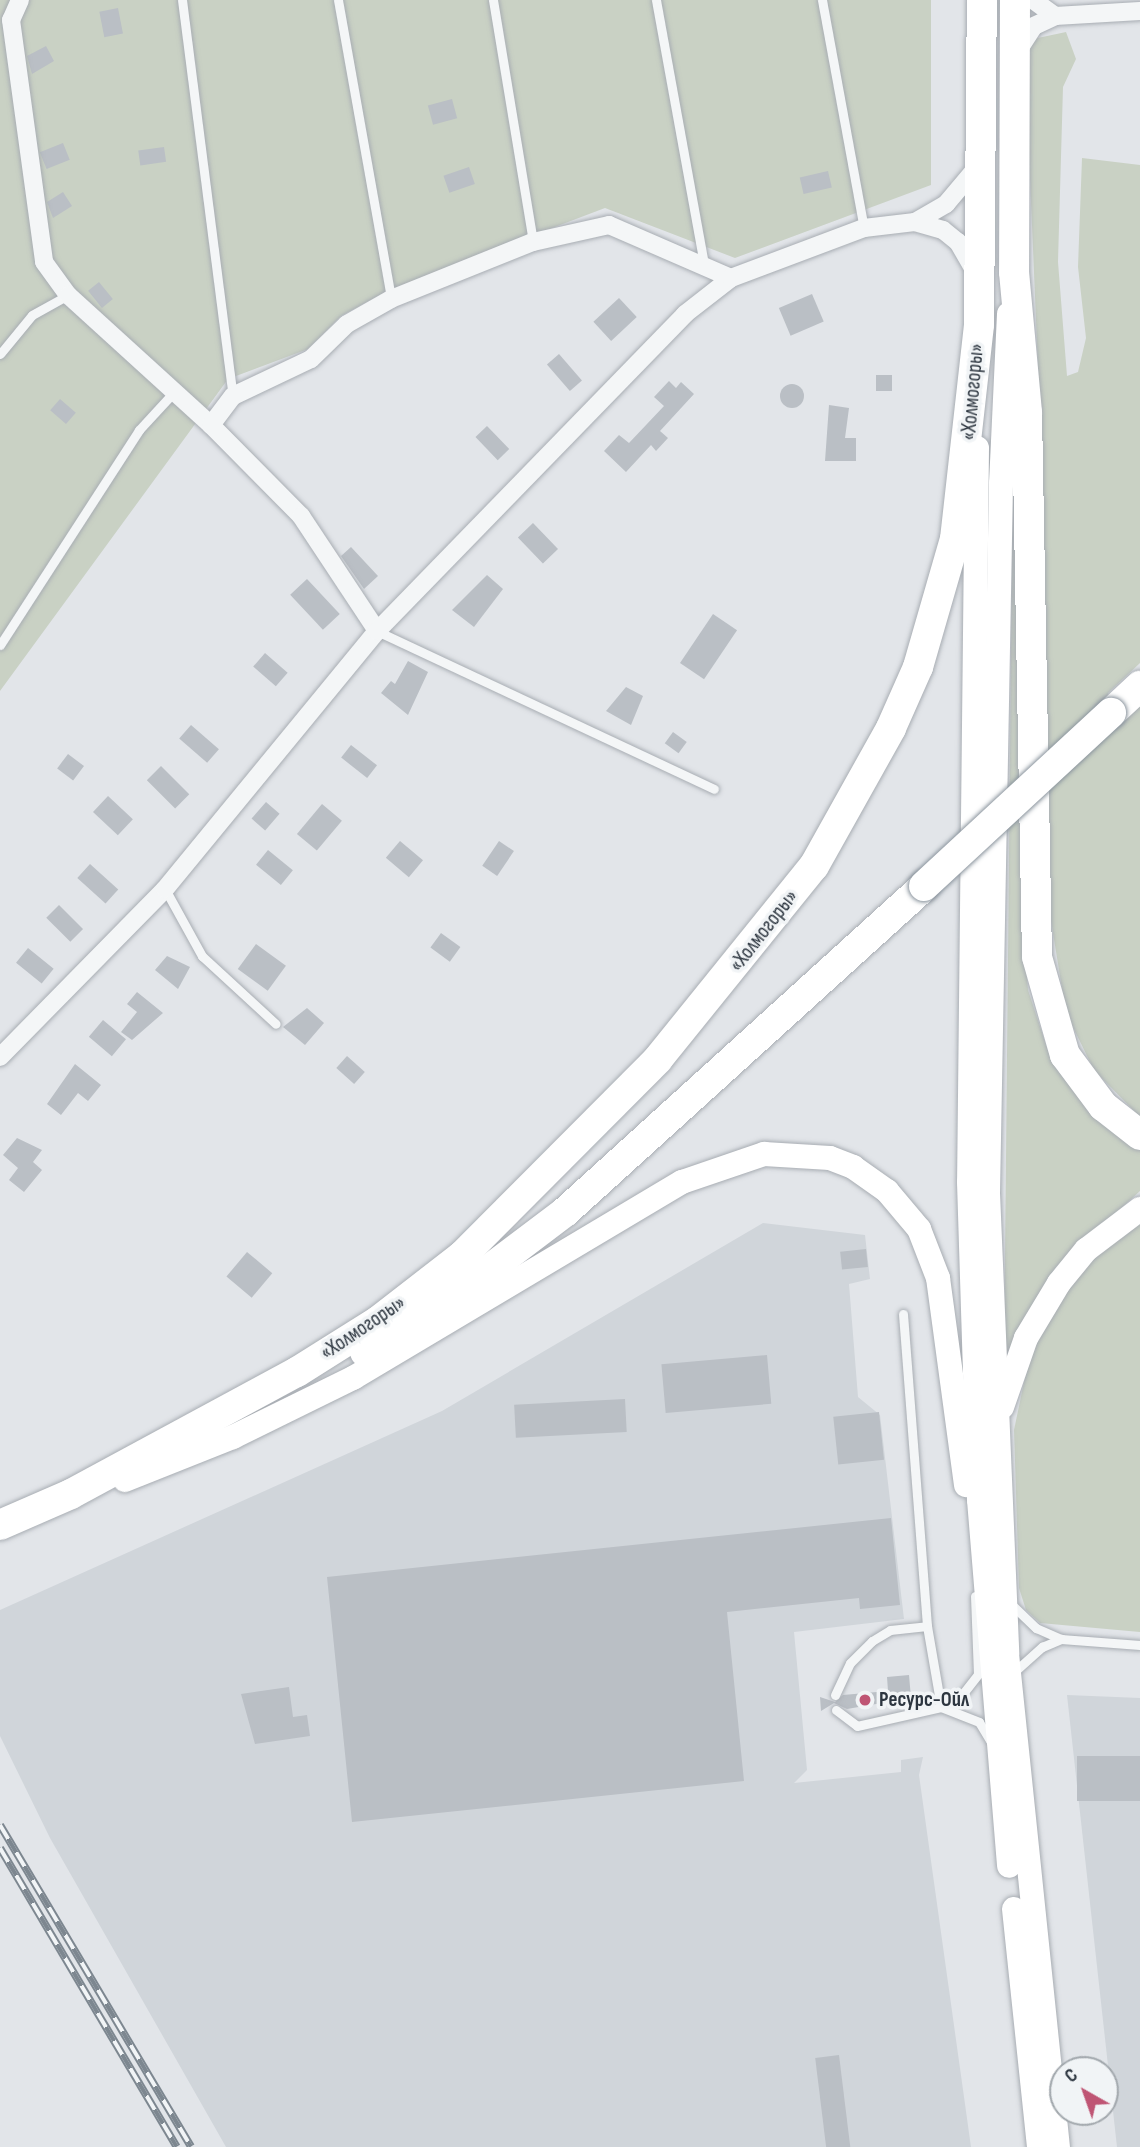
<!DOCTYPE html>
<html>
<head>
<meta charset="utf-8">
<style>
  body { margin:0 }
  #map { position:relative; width:1140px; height:2147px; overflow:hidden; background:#e2e5e9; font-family:"Sofia Sans Condensed",sans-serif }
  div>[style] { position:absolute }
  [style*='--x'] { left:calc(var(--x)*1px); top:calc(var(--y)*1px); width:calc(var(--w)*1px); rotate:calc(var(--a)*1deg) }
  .built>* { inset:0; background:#d0d5da }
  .green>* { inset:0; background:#c9d1c4 }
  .building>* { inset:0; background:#babfc5; transform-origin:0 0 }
  .round { border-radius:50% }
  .roads { filter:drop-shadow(0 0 2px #a8adb3) drop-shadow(0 0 2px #a8adb3) }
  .service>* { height:9px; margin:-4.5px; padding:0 4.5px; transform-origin:4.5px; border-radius:4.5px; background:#f4f6f7 }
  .minor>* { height:18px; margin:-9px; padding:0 9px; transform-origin:9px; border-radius:9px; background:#f4f6f7 }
  .secondary>* { height:24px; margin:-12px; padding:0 12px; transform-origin:12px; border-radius:12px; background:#fff }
  .trunk>* { height:30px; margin:-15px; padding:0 15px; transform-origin:15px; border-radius:15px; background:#fff }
  .rail>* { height:8px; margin-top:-4px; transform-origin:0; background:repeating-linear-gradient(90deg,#f1f4f6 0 16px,#7d8790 0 32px); box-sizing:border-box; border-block:2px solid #7d8790 }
  .bridges { filter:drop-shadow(0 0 2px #8b959e) drop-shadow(0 0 2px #8b959e) }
  .trunk-bridge>* { height:30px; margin:-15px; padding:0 15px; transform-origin:15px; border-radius:15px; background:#fff }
  .dots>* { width:19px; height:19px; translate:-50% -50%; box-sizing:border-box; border:4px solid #f1f4f6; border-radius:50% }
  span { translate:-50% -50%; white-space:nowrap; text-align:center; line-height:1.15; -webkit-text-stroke:7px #f1f4f6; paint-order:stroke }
  .street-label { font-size:21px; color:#2c353f }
  .poi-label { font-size:21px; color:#2c353f; font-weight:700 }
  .left { translate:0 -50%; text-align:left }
  .north { position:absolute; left:1049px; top:2056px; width:70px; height:70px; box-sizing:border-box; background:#f1f4f6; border:2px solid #a2a8ad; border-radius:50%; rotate:320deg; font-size:19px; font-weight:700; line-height:28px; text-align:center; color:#2c353f }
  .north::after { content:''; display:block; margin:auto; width:24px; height:32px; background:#bf5574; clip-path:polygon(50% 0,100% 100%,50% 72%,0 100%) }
</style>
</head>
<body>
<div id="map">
  <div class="built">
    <div style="clip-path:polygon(763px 1223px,865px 1235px,870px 1279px,849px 1284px,858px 1397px,880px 1415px,904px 1619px,794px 1632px,807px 1770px,794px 1783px,901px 1772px,901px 1760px,923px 1757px,919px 1775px,971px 2147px,226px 2147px,50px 1838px,0 1736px,0 1610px,442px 1411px)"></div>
    <div style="clip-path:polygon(1067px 1695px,1140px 1698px,1140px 2147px,1117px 2147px)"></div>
  </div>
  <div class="green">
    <div style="clip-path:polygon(0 0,931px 0,931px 185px,735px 258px,605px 208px,389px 290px,341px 316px,308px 349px,228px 379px,0 691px)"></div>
    <div style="clip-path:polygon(1066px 32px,1076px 59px,1063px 87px,1058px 262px,1067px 376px,1078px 372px,1086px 338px,1078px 267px,1082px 158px,1140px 165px,1140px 663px,1108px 693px,1116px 728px,1140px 706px,1140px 1117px,1094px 1070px,1066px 1013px,1047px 896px,1043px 486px,1025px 59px,1033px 39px)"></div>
    <div style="clip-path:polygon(1017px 453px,1021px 910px,1028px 990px,1048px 1051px,1087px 1110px,1140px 1148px,1140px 1191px,1056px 1267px,1004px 1359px,1013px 454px)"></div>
    <div style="clip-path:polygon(1140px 1220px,1140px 1632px,1040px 1623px,1026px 1610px,1019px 1588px,1014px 1430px,1028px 1363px,1047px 1317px,1084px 1266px)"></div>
  </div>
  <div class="building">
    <div style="left:118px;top:8px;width:26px;height:19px;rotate:79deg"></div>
    <div style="clip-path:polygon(46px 46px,54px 61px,32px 74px,27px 56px)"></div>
    <div style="left:452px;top:99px;width:20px;height:25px;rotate:75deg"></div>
    <div style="left:63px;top:143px;width:18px;height:25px;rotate:68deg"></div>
    <div style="left:164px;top:147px;width:15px;height:26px;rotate:82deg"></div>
    <div style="left:469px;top:167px;width:18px;height:27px;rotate:71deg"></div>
    <div style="left:828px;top:171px;width:17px;height:29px;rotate:77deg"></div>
    <div style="clip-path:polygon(63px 192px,72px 206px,53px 218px,47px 202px)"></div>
    <div style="left:99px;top:282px;width:22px;height:14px;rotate:51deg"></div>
    <div style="left:812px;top:294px;width:30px;height:36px;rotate:67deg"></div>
    <div style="left:619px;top:298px;width:26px;height:35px;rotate:47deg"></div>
    <div style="left:559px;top:354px;width:35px;height:16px;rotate:49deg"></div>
    <div style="left:876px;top:375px;width:16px;height:16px"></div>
    <div style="clip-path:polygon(669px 381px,676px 388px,681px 382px,694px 394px,660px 431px,668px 438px,656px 451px,651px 445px,626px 472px,604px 451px,619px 435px,629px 443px,664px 406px,654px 397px)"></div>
    <div class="round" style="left:780px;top:384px;width:24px;height:24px"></div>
    <div style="left:60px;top:399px;width:21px;height:15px;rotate:41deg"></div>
    <div style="clip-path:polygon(829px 405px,849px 408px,845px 438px,856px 438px,856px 461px,825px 461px)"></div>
    <div style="left:487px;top:426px;width:32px;height:16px;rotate:46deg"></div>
    <div style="left:533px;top:523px;width:36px;height:21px;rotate:46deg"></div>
    <div style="clip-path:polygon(351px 547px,378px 576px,364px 589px,341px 556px)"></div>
    <div style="clip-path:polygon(487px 575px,503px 589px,474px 627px,452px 610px)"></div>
    <div style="left:307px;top:579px;width:48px;height:23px;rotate:47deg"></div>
    <div style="left:713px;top:614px;width:29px;height:59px;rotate:34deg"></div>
    <div style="left:265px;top:653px;width:30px;height:18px;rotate:41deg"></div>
    <div style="clip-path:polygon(408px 661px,428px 672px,408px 715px,381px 693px,391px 681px,395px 684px)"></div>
    <div style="clip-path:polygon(626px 687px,643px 696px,631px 725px,606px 711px)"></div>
    <div style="left:191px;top:725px;width:37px;height:18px;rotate:41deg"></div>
    <div style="left:673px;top:732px;width:17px;height:14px;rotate:36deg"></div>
    <div style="left:351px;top:745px;width:33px;height:16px;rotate:38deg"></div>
    <div style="left:68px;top:754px;width:20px;height:18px;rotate:37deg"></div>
    <div style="left:161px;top:766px;width:40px;height:20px;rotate:45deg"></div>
    <div style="left:108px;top:796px;width:34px;height:22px;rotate:43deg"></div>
    <div style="left:266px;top:802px;width:18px;height:22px;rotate:41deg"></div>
    <div style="left:322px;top:804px;width:26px;height:39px;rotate:40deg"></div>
    <div style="left:400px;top:841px;width:30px;height:22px;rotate:40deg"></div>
    <div style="left:499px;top:841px;width:18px;height:30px;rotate:34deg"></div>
    <div style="left:268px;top:850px;width:32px;height:19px;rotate:39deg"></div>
    <div style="left:90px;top:864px;width:38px;height:19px;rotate:42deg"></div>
    <div style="left:59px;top:905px;width:34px;height:18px;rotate:45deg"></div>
    <div style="left:441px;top:933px;width:24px;height:18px;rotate:36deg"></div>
    <div style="left:256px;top:944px;width:37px;height:31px;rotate:36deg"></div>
    <div style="left:28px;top:948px;width:33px;height:19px;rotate:39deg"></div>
    <div style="clip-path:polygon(167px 956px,190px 967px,178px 989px,155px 970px)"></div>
    <div style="clip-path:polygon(137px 992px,163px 1013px,132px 1040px,121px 1032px,137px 1012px,127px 1004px)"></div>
    <div style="clip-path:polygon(307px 1008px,324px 1023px,305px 1045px,283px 1027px)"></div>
    <div style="left:103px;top:1020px;width:30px;height:22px;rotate:40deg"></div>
    <div style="left:347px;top:1056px;width:24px;height:16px;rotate:42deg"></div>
    <div style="clip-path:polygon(75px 1064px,101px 1085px,88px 1101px,78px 1093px,61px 1115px,47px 1104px)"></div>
    <div style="clip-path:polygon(17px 1138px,42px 1150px,33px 1162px,42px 1170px,24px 1192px,9px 1180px,18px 1168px,3px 1155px)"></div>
    <div style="left:866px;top:1249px;width:18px;height:26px;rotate:84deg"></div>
    <div style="left:247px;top:1252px;width:33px;height:32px;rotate:40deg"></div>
    <div style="left:767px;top:1355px;width:49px;height:106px;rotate:85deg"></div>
    <div style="left:625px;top:1399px;width:33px;height:111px;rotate:87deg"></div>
    <div style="left:879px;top:1412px;width:48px;height:46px;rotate:84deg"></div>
    <div style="clip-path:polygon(891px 1518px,900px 1605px,860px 1609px,859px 1598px,727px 1612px,744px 1781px,352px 1822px,327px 1577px)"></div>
    <div style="clip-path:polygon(909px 1675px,911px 1698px,847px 1709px,834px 1703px,821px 1711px,820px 1697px,835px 1702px,843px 1695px,888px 1691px,887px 1677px)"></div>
    <div style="clip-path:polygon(289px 1687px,293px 1717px,307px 1715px,310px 1736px,255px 1744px,241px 1694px)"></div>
    <div style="left:1140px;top:1756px;width:45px;height:63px;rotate:90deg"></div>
    <div style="left:839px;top:2055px;width:93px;height:24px;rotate:83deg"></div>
  </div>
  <div class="roads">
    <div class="service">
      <div style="--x:182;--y:0;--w:399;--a:82.7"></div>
      <div style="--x:338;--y:0;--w:304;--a:79.9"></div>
      <div style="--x:493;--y:0;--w:245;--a:80.6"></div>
      <div style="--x:656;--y:0;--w:269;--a:79.7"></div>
      <div style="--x:822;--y:0;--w:232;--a:79.6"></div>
      <div style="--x:0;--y:354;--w:50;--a:-50.6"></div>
      <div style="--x:32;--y:315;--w:41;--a:-29.1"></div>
      <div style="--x:377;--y:631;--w:372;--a:25.1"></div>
      <div style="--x:0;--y:645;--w:256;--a:-57.1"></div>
      <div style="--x:139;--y:430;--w:50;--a:-47.4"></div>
      <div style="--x:165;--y:889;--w:77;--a:61.1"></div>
      <div style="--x:202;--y:956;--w:100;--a:42.6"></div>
      <div style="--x:903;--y:1314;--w:313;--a:85.6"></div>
      <div style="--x:1011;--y:1604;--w:35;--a:44"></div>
      <div style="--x:1036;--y:1628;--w:27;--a:24"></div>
      <div style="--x:1061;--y:1639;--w:79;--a:4.3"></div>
      <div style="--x:1014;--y:1672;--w:38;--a:-42"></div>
      <div style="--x:1042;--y:1647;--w:21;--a:-23"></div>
      <div style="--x:835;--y:1695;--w:35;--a:-65"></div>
      <div style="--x:850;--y:1663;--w:31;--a:-45"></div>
      <div style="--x:872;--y:1641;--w:21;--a:-31"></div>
      <div style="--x:890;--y:1630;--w:37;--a:-6"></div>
      <div style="--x:927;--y:1626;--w:82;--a:80.2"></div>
      <div style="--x:941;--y:1707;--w:41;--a:21.5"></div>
      <div style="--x:979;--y:1722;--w:23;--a:59"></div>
      <div style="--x:836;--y:1710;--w:26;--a:37"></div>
      <div style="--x:857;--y:1726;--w:86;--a:-12.7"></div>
      <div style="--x:941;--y:1707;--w:23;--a:-29"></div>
      <div style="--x:961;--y:1696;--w:28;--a:-52"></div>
      <div style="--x:978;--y:1674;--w:78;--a:-92.2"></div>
    </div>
    <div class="minor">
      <div style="--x:20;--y:0;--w:22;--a:114"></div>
      <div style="--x:11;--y:20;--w:244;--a:82.2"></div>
      <div style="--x:44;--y:262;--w:41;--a:54"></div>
      <div style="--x:68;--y:295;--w:193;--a:42.3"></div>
      <div style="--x:211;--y:425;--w:128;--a:45.3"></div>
      <div style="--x:301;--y:516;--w:138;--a:56.5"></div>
      <div style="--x:1033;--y:0;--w:27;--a:36"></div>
      <div style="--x:1019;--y:49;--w:27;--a:-57"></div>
      <div style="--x:1034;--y:26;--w:23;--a:-25"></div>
      <div style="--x:1055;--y:16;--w:85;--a:-3.4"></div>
      <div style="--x:915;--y:222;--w:36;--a:-30"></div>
      <div style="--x:946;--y:204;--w:50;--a:-49.9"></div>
      <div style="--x:211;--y:425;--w:36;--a:-53"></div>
      <div style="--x:233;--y:396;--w:86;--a:-25.4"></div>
      <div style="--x:311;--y:359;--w:50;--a:-44.2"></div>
      <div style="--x:347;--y:324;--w:51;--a:-29.6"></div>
      <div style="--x:391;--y:299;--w:153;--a:-21.9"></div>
      <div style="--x:533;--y:242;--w:78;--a:-12.6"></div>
      <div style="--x:609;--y:225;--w:133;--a:23.5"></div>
      <div style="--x:0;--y:1057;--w:235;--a:-45.5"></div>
      <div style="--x:165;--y:889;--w:334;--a:-50.6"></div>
      <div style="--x:377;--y:631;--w:442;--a:-45.8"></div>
      <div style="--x:685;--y:314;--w:58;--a:-38"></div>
      <div style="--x:731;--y:278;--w:142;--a:-20.6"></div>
      <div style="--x:864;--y:228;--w:51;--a:-6.7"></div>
      <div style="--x:915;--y:222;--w:29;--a:16"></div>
      <div style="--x:943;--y:230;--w:19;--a:39"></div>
      <div style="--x:958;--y:242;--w:34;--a:60"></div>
    </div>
    <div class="secondary">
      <div style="--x:1009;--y:314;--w:170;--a:92.7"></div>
      <div style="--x:1001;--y:484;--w:709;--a:91.05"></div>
      <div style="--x:988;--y:1193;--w:461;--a:87.6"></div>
      <div style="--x:1007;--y:1654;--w:496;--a:84.1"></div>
      <div style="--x:977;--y:448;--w:734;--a:90.62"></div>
      <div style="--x:969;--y:1182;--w:318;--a:88.2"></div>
      <div style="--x:979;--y:1500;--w:367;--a:85.3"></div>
      <div style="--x:1002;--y:1407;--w:73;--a:-70.8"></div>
      <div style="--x:1026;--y:1338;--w:64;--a:-59"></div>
      <div style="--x:1059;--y:1283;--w:43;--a:-50.7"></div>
      <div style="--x:1086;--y:1250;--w:68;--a:-37.2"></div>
      <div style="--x:125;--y:1480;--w:116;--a:-21.7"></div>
      <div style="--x:233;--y:1437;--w:134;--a:-26.2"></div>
      <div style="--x:353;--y:1378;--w:383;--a:-30.8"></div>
      <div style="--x:682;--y:1182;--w:87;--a:-18.9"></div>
      <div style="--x:764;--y:1154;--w:66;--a:3.5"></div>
      <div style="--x:830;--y:1158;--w:25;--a:21"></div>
      <div style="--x:853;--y:1167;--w:42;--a:35.2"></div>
      <div style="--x:887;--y:1191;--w:50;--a:49.9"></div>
      <div style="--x:919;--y:1229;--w:53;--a:68.8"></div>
      <div style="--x:938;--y:1278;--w:209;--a:82.3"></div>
      <div style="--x:1014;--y:1909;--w:239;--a:84"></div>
    </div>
    <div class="trunk">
      <div style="--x:1015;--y:0;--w:272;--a:90.2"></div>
      <div style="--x:1014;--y:272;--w:142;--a:84.7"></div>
      <div style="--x:1027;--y:413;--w:544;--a:88.95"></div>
      <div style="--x:1037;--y:957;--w:102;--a:74.1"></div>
      <div style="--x:1065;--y:1055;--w:64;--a:53.3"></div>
      <div style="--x:1103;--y:1106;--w:47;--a:38.1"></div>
      <div style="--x:1111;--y:713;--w:40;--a:-43"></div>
      <div style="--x:365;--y:1352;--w:100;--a:-31.9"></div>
      <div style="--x:450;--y:1299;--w:144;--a:-37.1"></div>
      <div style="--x:565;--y:1212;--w:485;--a:-42.2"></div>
      <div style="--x:0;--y:1525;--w:77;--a:-23.6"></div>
      <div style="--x:71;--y:1494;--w:257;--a:-28.4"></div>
      <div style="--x:297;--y:1372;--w:96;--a:-32.2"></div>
      <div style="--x:378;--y:1321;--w:108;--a:-37.8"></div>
      <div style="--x:463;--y:1255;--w:276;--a:-45.1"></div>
      <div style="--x:658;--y:1059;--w:248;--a:-51.1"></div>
      <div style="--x:814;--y:866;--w:158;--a:-60.8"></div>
      <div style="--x:891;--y:728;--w:67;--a:-66.1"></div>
      <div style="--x:918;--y:667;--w:133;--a:-73.9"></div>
      <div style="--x:955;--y:539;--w:215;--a:-83.6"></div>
      <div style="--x:979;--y:325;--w:325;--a:-89.5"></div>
    </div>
  </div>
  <div class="rail">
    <div style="--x:0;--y:1825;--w:374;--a:59.3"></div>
    <div style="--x:0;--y:1848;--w:347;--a:59.4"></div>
  </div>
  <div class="bridges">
    <div class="trunk-bridge">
      <div style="--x:924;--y:886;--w:255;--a:-42.8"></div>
    </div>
  </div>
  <div class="dots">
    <div style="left:865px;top:1700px;background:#bf5574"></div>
  </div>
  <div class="street-label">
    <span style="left:973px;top:392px;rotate:-85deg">«Холмогоры»</span>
    <span style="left:764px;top:931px;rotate:-52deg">«Холмогоры»</span>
    <span style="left:363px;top:1328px;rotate:-34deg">«Холмогоры»</span>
  </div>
  <div class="poi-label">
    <span class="left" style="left:879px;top:1700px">Ресурс-Ойл</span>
  </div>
  <div class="north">С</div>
</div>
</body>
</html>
